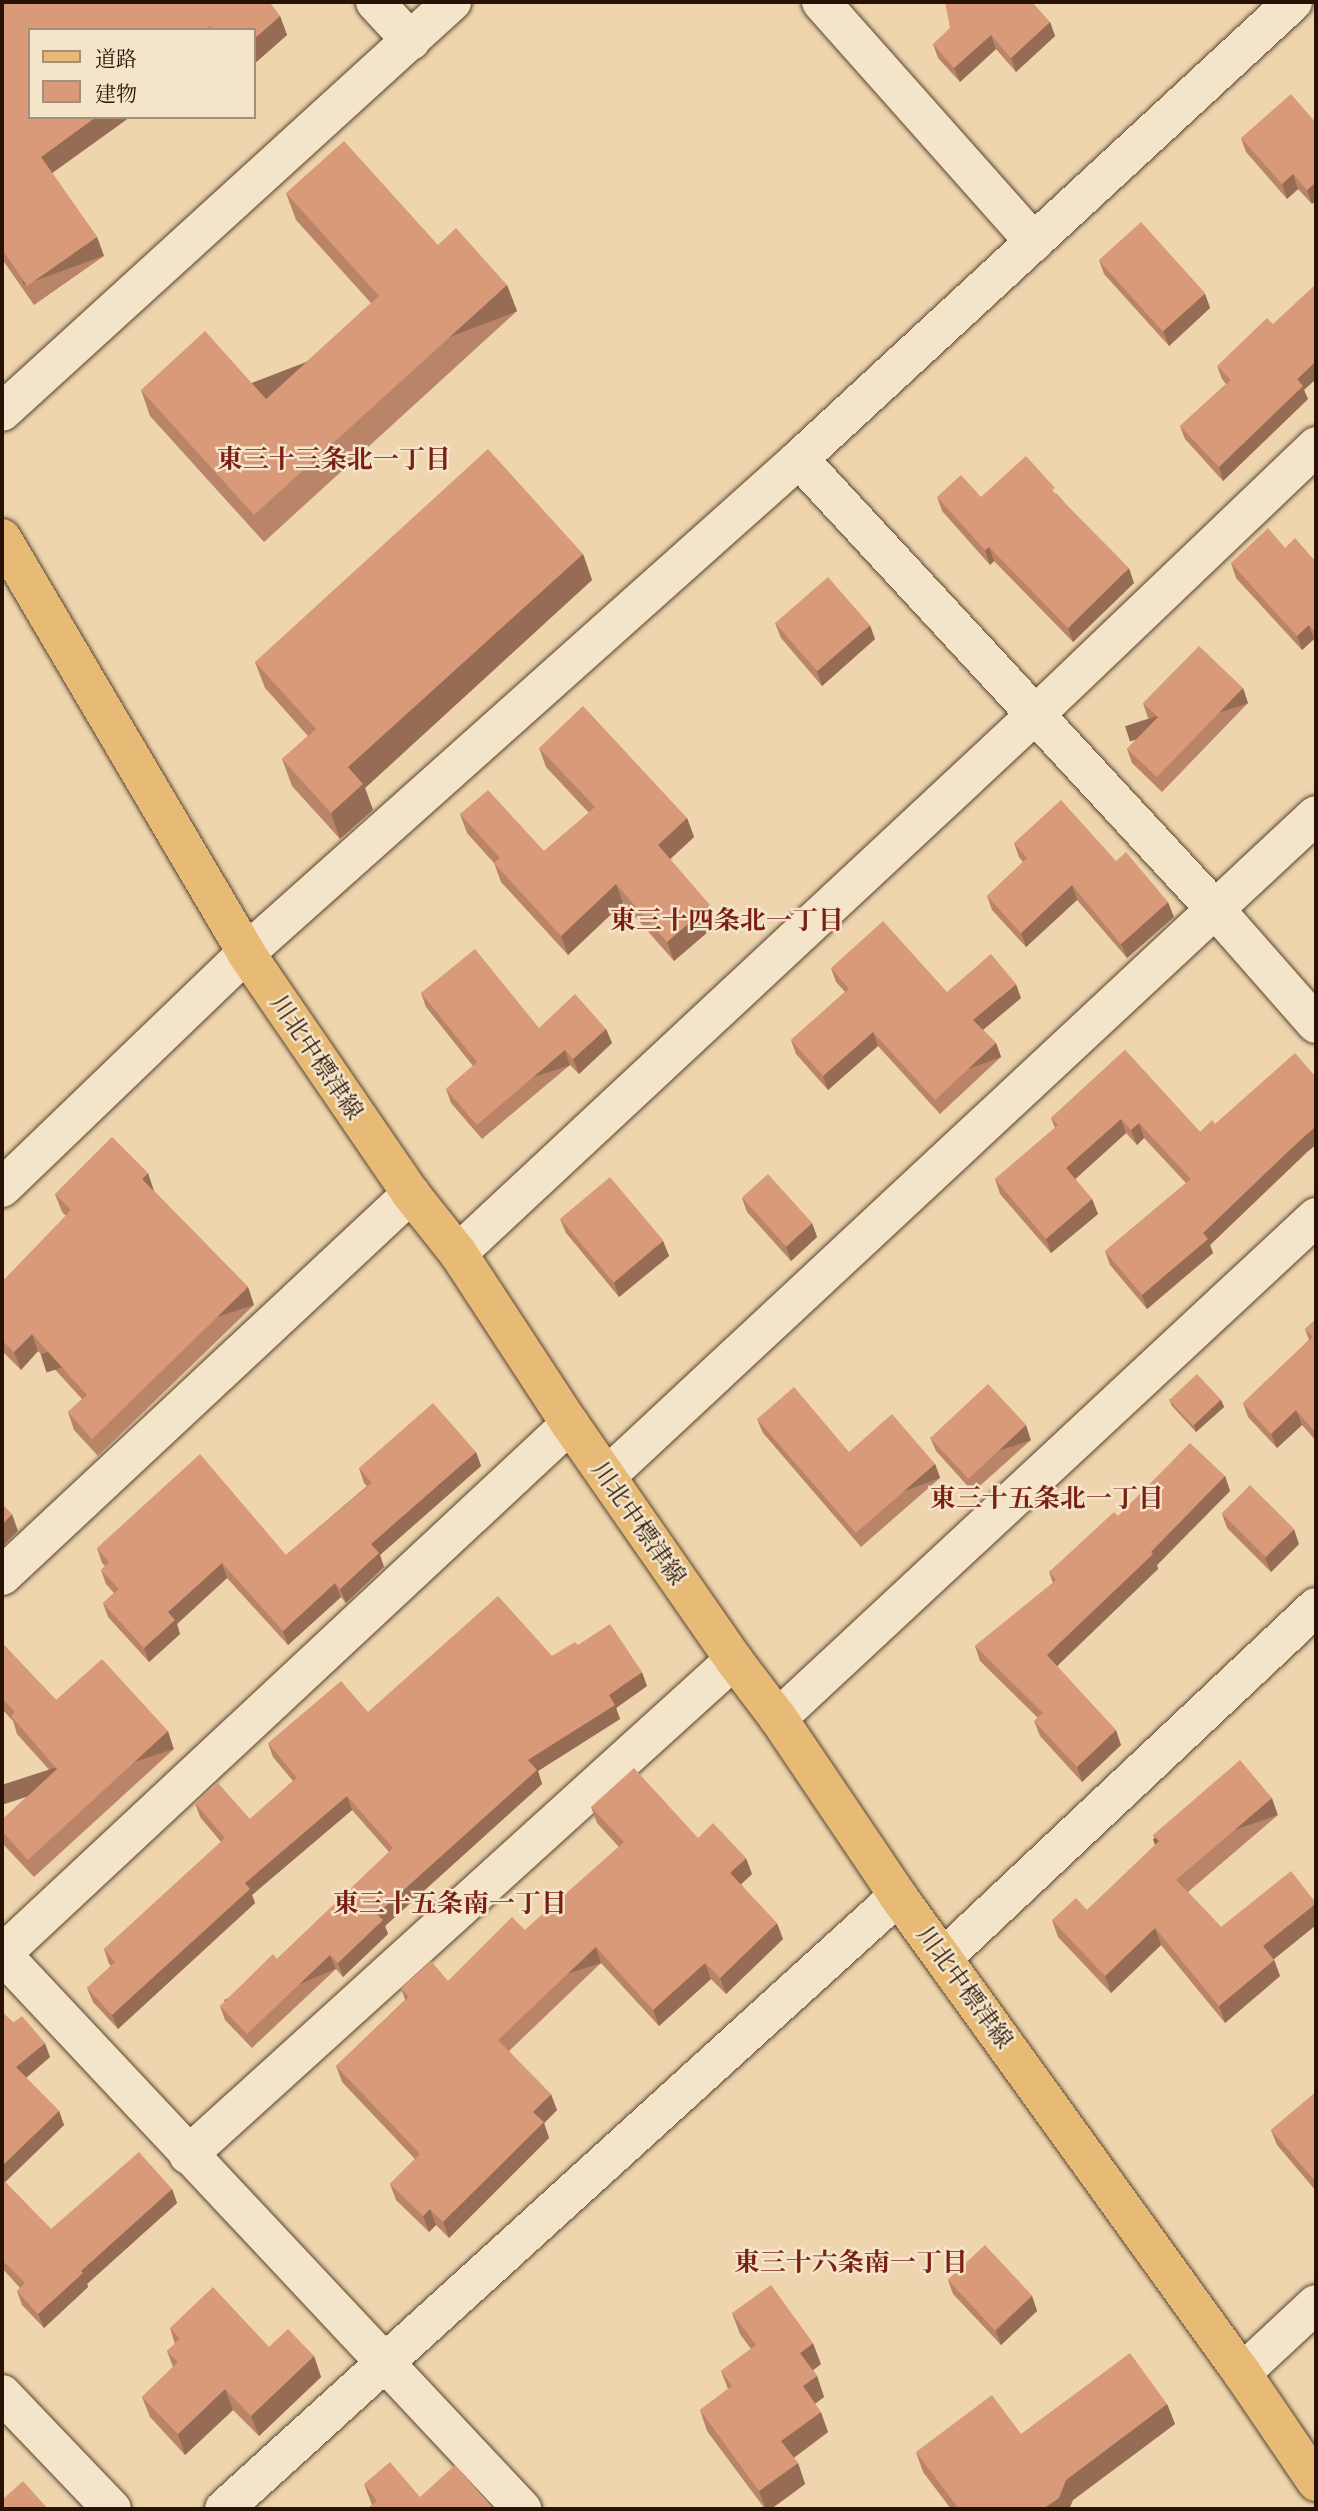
<!DOCTYPE html>
<html>
<head>
<meta charset="utf-8">
<style>
  body { margin:0 }
  #map { position:relative; width:1318px; height:2511px; overflow:hidden; background:#eed5ad; font-family:"EB Garamond","Noto Serif JP",serif }
  div>[style] { position:absolute }
  [style*='--x'] { left:calc(var(--x)*1px); top:calc(var(--y)*1px); width:calc(var(--w)*1px); rotate:calc(var(--a)*1deg) }
  .roads { filter:drop-shadow(0 0 2px #59432f) drop-shadow(0 0 2px #59432f) }
  .minor>* { height:38px; margin:-19px; padding:0 19px; transform-origin:19px; border-radius:19px; background:#f4e4ca }
  .major>* { height:38px; margin:-19px; padding:0 19px; transform-origin:19px; border-radius:19px; background:#e7ba76 }
  .wall>* { inset:0; background:#ba8468 }
  .shaded-wall>* { inset:0; background:#976c55; transform-origin:0 0 }
  .building>* { inset:0; background:#d89a79; transform-origin:0 0 }
  span { translate:-50% -50%; white-space:nowrap; text-align:center; line-height:1.15; -webkit-text-stroke:5px #f4e4ca; paint-order:stroke }
  .street-label { font-size:24px; color:#271205 }
  .neighbourhood-label { font-size:26px; color:#7a1f14; font-weight:700 }
  .frame { position:absolute; inset:0; border:4px solid #271205; pointer-events:none }
  .legend { position:absolute; left:28px; top:28px; width:228px; height:91px; box-sizing:border-box; background:#f4e4ca; border:2px solid #a2907b; margin:0; padding:9px 12px; list-style:none; font-size:21px; color:#271205 }
  .legend li { display:flex; align-items:center; gap:14px; height:35px }
  .legend b { width:35px; border:2px solid #a2907b }
</style>
</head>
<body>
<div id="map">
  <div class="roads">
    <div class="minor">
      <div style="--x:375;--y:2;--w:53;--a:47.3"></div>
      <div style="--x:821;--y:2;--w:321;--a:48.4"></div>
      <div style="--x:2;--y:412;--w:609;--a:-42.34"></div>
      <div style="--x:799;--y:459;--w:613;--a:47.25"></div>
      <div style="--x:1215;--y:909;--w:153;--a:48.7"></div>
      <div style="--x:2;--y:1188;--w:339;--a:-43.9"></div>
      <div style="--x:246;--y:953;--w:742;--a:-41.77"></div>
      <div style="--x:799;--y:459;--w:673;--a:-42.77"></div>
      <div style="--x:458;--y:1253;--w:790;--a:-43"></div>
      <div style="--x:1036;--y:714;--w:388;--a:-43.7"></div>
      <div style="--x:607;--y:1476;--w:969;--a:-42.99"></div>
      <div style="--x:2;--y:1576;--w:560;--a:-43.05"></div>
      <div style="--x:778;--y:1718;--w:735;--a:-42.96"></div>
      <div style="--x:2;--y:1954;--w:777;--a:-43.02"></div>
      <div style="--x:2;--y:1954;--w:761;--a:46.86"></div>
      <div style="--x:944;--y:1957;--w:511;--a:-43.25"></div>
      <div style="--x:188;--y:2155;--w:737;--a:-42.2"></div>
      <div style="--x:1242;--y:2373;--w:101;--a:-43"></div>
      <div style="--x:2;--y:2394;--w:159;--a:46.3"></div>
      <div style="--x:224;--y:2509;--w:911;--a:-42.29"></div>
    </div>
    <div class="major">
      <div style="--x:2;--y:538;--w:481;--a:59.5"></div>
      <div style="--x:246;--y:953;--w:292;--a:55.6"></div>
      <div style="--x:411;--y:1194;--w:75;--a:51.5"></div>
      <div style="--x:458;--y:1253;--w:204;--a:56.8"></div>
      <div style="--x:570;--y:1424;--w:287;--a:55.2"></div>
      <div style="--x:734;--y:1660;--w:73;--a:52.8"></div>
      <div style="--x:778;--y:1718;--w:215;--a:56"></div>
      <div style="--x:898;--y:1896;--w:588;--a:54.2"></div>
      <div style="--x:1242;--y:2373;--w:132;--a:55.8"></div>
    </div>
  </div>
  <div class="wall">
    <div style="clip-path:polygon(2px 2px,269px 2px,280px 16px,287px 35px,254px 64px,254px 30px,30px 30px,30px 117px,130px 117px,52px 173px,97px 237px,104px 256px,34px 305px,2px 259px)"></div>
    <div style="clip-path:polygon(1050px 22px,1055px 36px,1016px 72px,996px 49px,960px 82px,938px 58px,933px 44px)"></div>
    <div style="clip-path:polygon(1316px 123px,1312px 204px,1298px 189px,1287px 199px,1246px 152px,1241px 138px)"></div>
    <div style="clip-path:polygon(286px 193px,438px 245px,507px 285px,517px 311px,264px 542px,150px 416px,141px 390px,266px 399px,371px 303px,296px 220px)"></div>
    <div style="clip-path:polygon(1099px 260px,1205px 294px,1210px 308px,1169px 346px,1104px 274px)"></div>
    <div style="clip-path:polygon(1217px 366px,1304px 390px,1308px 399px,1223px 481px,1185px 439px,1180px 426px,1226px 384px,1222px 379px)"></div>
    <div style="clip-path:polygon(1057px 494px,1134px 583px,1073px 642px,994px 561px,990px 565px,942px 511px,937px 497px,981px 497px)"></div>
    <div style="clip-path:polygon(1285px 548px,1316px 562px,1316px 642px,1314px 639px,1302px 650px,1236px 578px,1231px 563px)"></div>
    <div style="clip-path:polygon(583px 554px,592px 580px,365px 788px,373px 810px,340px 839px,292px 786px,282px 759px,308px 736px,265px 688px,255px 662px)"></div>
    <div style="clip-path:polygon(775px 623px,875px 639px,822px 686px,781px 638px)"></div>
    <div style="clip-path:polygon(1243px 688px,1248px 703px,1162px 792px,1132px 763px,1127px 749px,1153px 722px,1148px 718px,1143px 703px)"></div>
    <div style="clip-path:polygon(539px 748px,687px 818px,694px 837px,670px 859px,717px 924px,674px 961px,623px 903px,568px 955px,501px 882px,494px 863px,467px 833px,460px 814px,544px 851px,589px 813px,546px 767px)"></div>
    <div style="clip-path:polygon(1014px 843px,1116px 861px,1174px 917px,1127px 958px,1077px 900px,1026px 947px,992px 910px,987px 896px,1023px 862px,1019px 857px)"></div>
    <div style="clip-path:polygon(831px 968px,947px 992px,1021px 998px,983px 1030px,996px 1043px,1001px 1057px,940px 1114px,878px 1046px,828px 1090px,796px 1054px,791px 1040px,845px 992px,836px 982px)"></div>
    <div style="clip-path:polygon(421px 993px,539px 1028px,606px 1029px,612px 1043px,579px 1074px,570px 1065px,482px 1139px,451px 1103px,446px 1089px,473px 1066px,426px 1007px)"></div>
    <div style="clip-path:polygon(1125px 1050px,1200px 1132px,1215px 1124px,1306px 1153px,1210px 1245px,1213px 1253px,1147px 1309px,1110px 1265px,1105px 1251px,1186px 1183px,1144px 1138px,1137px 1145px,1126px 1133px,1075px 1179px,1092px 1199px,1098px 1214px,1051px 1253px,1000px 1194px,995px 1179px,1055px 1128px,1051px 1118px)"></div>
    <div style="clip-path:polygon(154px 1191px,248px 1287px,254px 1305px,98px 1456px,74px 1430px,68px 1412px,82px 1399px,38px 1351px,21px 1370px,2px 1351px,2px 1282px,66px 1216px,62px 1212px,55px 1194px)"></div>
    <div style="clip-path:polygon(742px 1198px,812px 1223px,817px 1237px,791px 1261px,747px 1212px)"></div>
    <div style="clip-path:polygon(560px 1219px,663px 1241px,669px 1256px,619px 1297px,566px 1233px)"></div>
    <div style="clip-path:polygon(1316px 1319px,1316px 1441px,1302px 1425px,1277px 1448px,1248px 1417px,1243px 1403px,1309px 1340px,1305px 1329px)"></div>
    <div style="clip-path:polygon(1169px 1399px,1221px 1400px,1224px 1407px,1196px 1432px,1172px 1406px)"></div>
    <div style="clip-path:polygon(757px 1419px,849px 1452px,935px 1464px,940px 1478px,861px 1547px,763px 1433px)"></div>
    <div style="clip-path:polygon(930px 1437px,1031px 1440px,973px 1492px,936px 1451px)"></div>
    <div style="clip-path:polygon(476px 1452px,481px 1466px,380px 1555px,384px 1567px,346px 1603px,341px 1597px,288px 1645px,227px 1578px,177px 1624px,180px 1634px,149px 1662px,108px 1617px,103px 1603px,114px 1593px,106px 1584px,101px 1570px,105px 1566px,102px 1563px,97px 1548px,286px 1555px,367px 1486px,364px 1483px,359px 1468px)"></div>
    <div style="clip-path:polygon(1225px 1476px,1230px 1491px,1157px 1565px,1158px 1569px,1057px 1666px,1121px 1745px,1082px 1782px,1040px 1736px,1034px 1721px,1038px 1718px,980px 1661px,975px 1646px,1053px 1583px,1049px 1572px,1118px 1516px)"></div>
    <div style="clip-path:polygon(1222px 1514px,1299px 1544px,1271px 1572px,1227px 1528px)"></div>
    <div style="clip-path:polygon(2px 1643px,56px 1700px,174px 1749px,34px 1877px,2px 1843px,2px 1820px,52px 1773px,17px 1734px,13px 1721px,2px 1709px)"></div>
    <div style="clip-path:polygon(578px 1645px,647px 1686px,616px 1708px,620px 1719px,538px 1771px,542px 1784px,385px 1926px,388px 1934px,343px 1977px,336px 1969px,252px 2048px,225px 2020px,220px 2006px,277px 1959px,389px 1852px,352px 1810px,252px 1895px,255px 1903px,118px 2029px,93px 2002px,87px 1988px,111px 1966px,109px 1964px,104px 1949px,221px 1842px,200px 1817px,195px 1803px,250px 1819px,293px 1781px,273px 1757px,268px 1743px,552px 1656px)"></div>
    <div style="clip-path:polygon(591px 1807px,698px 1838px,752px 1874px,741px 1884px,783px 1939px,726px 1994px,711px 1979px,659px 2026px,601px 1963px,509px 2051px,557px 2110px,544px 2123px,549px 2138px,449px 2238px,436px 2225px,429px 2232px,396px 2200px,390px 2184px,415px 2159px,342px 2082px,336px 2066px,405px 2000px,401px 1988px,448px 1981px,525px 1930px,619px 1847px,597px 1823px)"></div>
    <div style="clip-path:polygon(1278px 1815px,1188px 1892px,1221px 1927px,1316px 1925px,1274px 1959px,1280px 1976px,1225px 2023px,1161px 1945px,1111px 1993px,1058px 1937px,1052px 1920px,1087px 1910px,1157px 1844px,1153px 1835px)"></div>
    <div style="clip-path:polygon(2px 2012px,50px 2057px,26px 2078px,59px 2111px,64px 2125px,5px 2182px,51px 2229px,172px 2189px,177px 2203px,87px 2284px,88px 2287px,44px 2328px,22px 2305px,17px 2291px,20px 2288px,2px 2268px)"></div>
    <div style="clip-path:polygon(1316px 2092px,1316px 2191px,1277px 2145px,1271px 2130px)"></div>
    <div style="clip-path:polygon(948px 2280px,1032px 2296px,1037px 2311px,1001px 2345px,953px 2294px)"></div>
    <div style="clip-path:polygon(732px 2313px,821px 2364px,813px 2370px,817px 2376px,824px 2397px,815px 2404px,828px 2432px,794px 2458px,798px 2463px,805px 2484px,771px 2509px,765px 2509px,707px 2431px,700px 2410px,728px 2389px,721px 2371px,751px 2349px,740px 2334px)"></div>
    <div style="clip-path:polygon(170px 2328px,314px 2356px,321px 2377px,259px 2436px,233px 2410px,185px 2455px,150px 2417px,142px 2397px,173px 2367px,167px 2351px,175px 2344px)"></div>
    <div style="clip-path:polygon(1167px 2404px,1175px 2424px,1073px 2500px,1069px 2509px,951px 2509px,923px 2472px,916px 2452px,1021px 2434px)"></div>
    <div style="clip-path:polygon(364px 2484px,420px 2497px,492px 2507px,493px 2509px,367px 2509px,372px 2505px)"></div>
  </div>
  <div class="shaded-wall">
    <div style="clip-path:polygon(280px 16px,287px 35px,254px 64px,254px 39px)"></div>
    <div style="clip-path:polygon(1050px 22px,1055px 36px,1016px 72px,1011px 58px)"></div>
    <div style="clip-path:polygon(991px 35px,996px 49px,960px 82px,954px 68px)"></div>
    <div style="clip-path:polygon(96px 117px,130px 117px,48px 176px,41px 157px)"></div>
    <div style="clip-path:polygon(1293px 174px,1298px 189px,1287px 199px,1282px 184px)"></div>
    <div style="clip-path:polygon(1316px 182px,1316px 201px,1312px 204px,1307px 190px)"></div>
    <div style="left:97px;top:237px;width:20px;height:85px;rotate:70deg"></div>
    <div style="left:507px;top:285px;width:28px;height:342px;rotate:69deg"></div>
    <div style="clip-path:polygon(1205px 294px,1210px 308px,1169px 346px,1163px 331px)"></div>
    <div style="clip-path:polygon(1316px 361px,1316px 379px,1304px 390px,1308px 399px,1223px 481px,1219px 467px,1297px 379px)"></div>
    <div style="clip-path:polygon(989px 547px,994px 561px,990px 565px,985px 550px)"></div>
    <div style="clip-path:polygon(583px 554px,592px 580px,365px 788px,373px 810px,340px 839px,331px 813px,348px 767px)"></div>
    <div style="clip-path:polygon(1129px 568px,1134px 583px,1073px 642px,1068px 628px)"></div>
    <div style="clip-path:polygon(870px 625px,875px 639px,822px 686px,817px 671px)"></div>
    <div style="clip-path:polygon(1309px 625px,1314px 639px,1302px 650px,1297px 636px)"></div>
    <div style="left:1243px;top:688px;width:16px;height:124px;rotate:72deg"></div>
    <div style="clip-path:polygon(687px 818px,694px 837px,665px 864px,658px 845px)"></div>
    <div style="clip-path:polygon(616px 884px,623px 903px,568px 955px,561px 936px)"></div>
    <div style="clip-path:polygon(1072px 885px,1077px 900px,1026px 947px,1021px 933px)"></div>
    <div style="clip-path:polygon(1168px 902px,1174px 917px,1127px 958px,1121px 944px)"></div>
    <div style="clip-path:polygon(710px 905px,717px 924px,674px 961px,667px 942px)"></div>
    <div style="clip-path:polygon(1016px 984px,1021px 998px,978px 1034px,973px 1020px)"></div>
    <div style="clip-path:polygon(606px 1029px,612px 1043px,579px 1074px,573px 1059px)"></div>
    <div style="clip-path:polygon(873px 1032px,878px 1046px,828px 1090px,823px 1076px)"></div>
    <div style="left:996px;top:1043px;width:15px;height:83px;rotate:70deg"></div>
    <div style="left:565px;top:1050px;width:16px;height:116px;rotate:72deg"></div>
    <div style="clip-path:polygon(1121px 1119px,1126px 1133px,1071px 1183px,1066px 1168px)"></div>
    <div style="clip-path:polygon(1139px 1123px,1144px 1138px,1137px 1145px,1131px 1130px)"></div>
    <div style="clip-path:polygon(1316px 1126px,1316px 1145px,1306px 1153px,1210px 1245px,1213px 1253px,1147px 1309px,1142px 1295px,1203px 1233px,1301px 1139px)"></div>
    <div style="clip-path:polygon(148px 1173px,154px 1191px,148px 1196px,142px 1179px)"></div>
    <div style="clip-path:polygon(1092px 1199px,1098px 1214px,1051px 1253px,1046px 1239px)"></div>
    <div style="clip-path:polygon(812px 1223px,817px 1237px,791px 1261px,786px 1247px)"></div>
    <div style="clip-path:polygon(663px 1241px,669px 1256px,619px 1297px,614px 1283px)"></div>
    <div style="left:248px;top:1287px;width:19px;height:218px;rotate:72deg"></div>
    <div style="clip-path:polygon(32px 1334px,38px 1351px,21px 1370px,14px 1352px)"></div>
    <div style="clip-path:polygon(1221px 1400px,1224px 1407px,1196px 1432px,1194px 1425px)"></div>
    <div style="clip-path:polygon(1296px 1410px,1302px 1425px,1277px 1448px,1271px 1434px)"></div>
    <div style="left:1026px;top:1425px;width:16px;height:79px;rotate:72deg"></div>
    <div style="clip-path:polygon(476px 1452px,481px 1466px,380px 1555px,384px 1567px,346px 1603px,340px 1589px,371px 1544px)"></div>
    <div style="left:935px;top:1464px;width:15px;height:105px;rotate:70deg"></div>
    <div style="clip-path:polygon(1225px 1476px,1230px 1491px,1157px 1565px,1158px 1569px,1053px 1670px,1047px 1655px)"></div>
    <div style="clip-path:polygon(12px 1514px,18px 1531px,2px 1547px,2px 1524px)"></div>
    <div style="clip-path:polygon(1294px 1529px,1299px 1544px,1271px 1572px,1265px 1558px)"></div>
    <div style="clip-path:polygon(222px 1563px,227px 1578px,177px 1624px,180px 1634px,149px 1662px,144px 1648px,168px 1612px)"></div>
    <div style="clip-path:polygon(335px 1583px,341px 1597px,288px 1645px,283px 1631px)"></div>
    <div style="clip-path:polygon(642px 1672px,647px 1686px,616px 1708px,620px 1719px,538px 1771px,542px 1784px,385px 1926px,388px 1934px,343px 1977px,338px 1963px,377px 1914px,528px 1760px,609px 1695px)"></div>
    <div style="clip-path:polygon(1116px 1730px,1121px 1745px,1082px 1782px,1077px 1767px)"></div>
    <div style="left:168px;top:1731px;width:19px;height:190px;rotate:72deg"></div>
    <div style="clip-path:polygon(347px 1796px,352px 1810px,252px 1895px,255px 1903px,118px 2029px,112px 2015px,245px 1883px)"></div>
    <div style="left:1272px;top:1798px;width:18px;height:126px;rotate:71deg"></div>
    <div style="clip-path:polygon(746px 1858px,752px 1874px,736px 1889px,730px 1873px)"></div>
    <div style="clip-path:polygon(1316px 1903px,1316px 1925px,1269px 1963px,1263px 1946px)"></div>
    <div style="clip-path:polygon(777px 1923px,783px 1939px,726px 1994px,720px 1978px)"></div>
    <div style="clip-path:polygon(1155px 1928px,1161px 1945px,1111px 1993px,1105px 1976px)"></div>
    <div style="left:596px;top:1947px;width:17px;height:135px;rotate:73deg"></div>
    <div style="left:330px;top:1955px;width:15px;height:115px;rotate:67deg"></div>
    <div style="clip-path:polygon(1274px 1960px,1280px 1976px,1225px 2023px,1219px 2006px)"></div>
    <div style="clip-path:polygon(705px 1963px,711px 1979px,659px 2026px,653px 2010px)"></div>
    <div style="clip-path:polygon(45px 2043px,50px 2057px,21px 2082px,16px 2067px)"></div>
    <div style="clip-path:polygon(551px 2094px,557px 2110px,544px 2123px,549px 2138px,449px 2238px,443px 2222px,533px 2112px)"></div>
    <div style="clip-path:polygon(59px 2111px,64px 2125px,2px 2185px,2px 2166px)"></div>
    <div style="clip-path:polygon(172px 2189px,177px 2203px,87px 2284px,88px 2287px,44px 2328px,38px 2314px,81px 2271px)"></div>
    <div style="clip-path:polygon(430px 2209px,436px 2225px,429px 2232px,423px 2216px)"></div>
    <div style="clip-path:polygon(1032px 2296px,1037px 2311px,1001px 2345px,996px 2331px)"></div>
    <div style="clip-path:polygon(813px 2343px,821px 2364px,808px 2374px,800px 2353px)"></div>
    <div style="clip-path:polygon(314px 2356px,321px 2377px,259px 2436px,251px 2416px)"></div>
    <div style="clip-path:polygon(817px 2376px,824px 2397px,810px 2407px,803px 2386px)"></div>
    <div style="clip-path:polygon(225px 2389px,233px 2410px,185px 2455px,178px 2434px)"></div>
    <div style="clip-path:polygon(1167px 2404px,1175px 2424px,1073px 2500px,1069px 2509px,1043px 2509px,1066px 2480px)"></div>
    <div style="clip-path:polygon(821px 2412px,828px 2432px,789px 2461px,781px 2441px)"></div>
    <div style="clip-path:polygon(798px 2463px,805px 2484px,771px 2509px,766px 2509px,759px 2491px)"></div>
  </div>
  <div class="building">
    <div style="clip-path:polygon(2px 2px,269px 2px,280px 16px,254px 39px,254px 30px,213px 30px,210px 26px,206px 30px,30px 30px,30px 117px,96px 117px,41px 157px,97px 237px,27px 286px,2px 249px)"></div>
    <div style="clip-path:polygon(945px 2px,1032px 2px,1050px 22px,1011px 58px,991px 35px,954px 68px,933px 44px,950px 28px)"></div>
    <div style="clip-path:polygon(1291px 94px,1316px 123px,1316px 182px,1307px 190px,1293px 174px,1282px 184px,1241px 138px)"></div>
    <div style="clip-path:polygon(344px 141px,438px 245px,456px 228px,507px 285px,254px 515px,141px 390px,205px 331px,266px 399px,379px 296px,286px 193px)"></div>
    <div style="left:1141px;top:222px;width:96px;height:57px;rotate:48deg"></div>
    <div style="clip-path:polygon(1316px 284px,1316px 361px,1297px 379px,1303px 386px,1219px 467px,1180px 426px,1231px 380px,1217px 366px,1267px 318px,1273px 324px)"></div>
    <div style="clip-path:polygon(488px 449px,583px 554px,348px 767px,363px 784px,331px 813px,282px 759px,316px 729px,255px 662px)"></div>
    <div style="clip-path:polygon(1026px 456px,1055px 488px,1052px 490px,1129px 568px,1068px 628px,989px 547px,985px 550px,937px 497px,961px 475px,981px 497px)"></div>
    <div style="clip-path:polygon(1268px 528px,1285px 548px,1295px 538px,1316px 562px,1316px 633px,1309px 625px,1297px 636px,1231px 563px)"></div>
    <div style="left:828px;top:577px;width:64px;height:70px;rotate:49deg"></div>
    <div style="clip-path:polygon(1199px 646px,1243px 688px,1157px 777px,1127px 749px,1158px 717px,1143px 703px)"></div>
    <div style="clip-path:polygon(583px 706px,687px 818px,658px 845px,710px 905px,667px 942px,616px 884px,561px 936px,494px 863px,500px 858px,460px 814px,488px 790px,544px 851px,595px 807px,539px 748px)"></div>
    <div style="clip-path:polygon(1061px 800px,1116px 861px,1126px 852px,1168px 902px,1121px 944px,1072px 885px,1021px 933px,987px 896px,1027px 858px,1014px 843px)"></div>
    <div style="clip-path:polygon(883px 921px,947px 992px,991px 954px,1016px 984px,973px 1020px,996px 1043px,935px 1100px,873px 1032px,823px 1076px,791px 1040px,849px 989px,831px 968px)"></div>
    <div style="clip-path:polygon(475px 949px,539px 1028px,575px 994px,606px 1029px,573px 1059px,565px 1050px,477px 1125px,446px 1089px,477px 1062px,421px 993px)"></div>
    <div style="clip-path:polygon(1125px 1050px,1200px 1132px,1212px 1120px,1215px 1124px,1295px 1053px,1316px 1077px,1316px 1126px,1301px 1139px,1203px 1233px,1208px 1239px,1142px 1295px,1105px 1251px,1191px 1179px,1139px 1123px,1131px 1130px,1121px 1119px,1066px 1168px,1092px 1199px,1046px 1239px,995px 1179px,1058px 1125px,1051px 1118px)"></div>
    <div style="clip-path:polygon(112px 1137px,148px 1173px,142px 1179px,248px 1287px,92px 1439px,68px 1412px,87px 1395px,32px 1334px,14px 1352px,2px 1340px,2px 1282px,71px 1210px,55px 1194px)"></div>
    <div style="left:768px;top:1174px;width:66px;height:35px;rotate:48deg"></div>
    <div style="left:610px;top:1177px;width:83px;height:65px;rotate:50deg"></div>
    <div style="clip-path:polygon(1316px 1319px,1316px 1433px,1296px 1410px,1271px 1434px,1243px 1403px,1313px 1337px,1305px 1329px)"></div>
    <div style="left:1197px;top:1374px;width:35px;height:38px;rotate:47deg"></div>
    <div style="left:988px;top:1384px;width:56px;height:79px;rotate:47deg"></div>
    <div style="clip-path:polygon(794px 1387px,849px 1452px,892px 1414px,935px 1464px,856px 1533px,757px 1419px)"></div>
    <div style="clip-path:polygon(433px 1403px,476px 1452px,371px 1544px,379px 1553px,340px 1589px,335px 1583px,283px 1631px,222px 1563px,168px 1612px,175px 1620px,144px 1648px,103px 1603px,119px 1589px,101px 1570px,109px 1562px,97px 1548px,200px 1454px,286px 1555px,372px 1483px,359px 1468px)"></div>
    <div style="clip-path:polygon(1190px 1443px,1225px 1476px,1151px 1552px,1153px 1554px,1047px 1655px,1116px 1730px,1077px 1767px,1034px 1721px,1043px 1713px,975px 1646px,1056px 1580px,1049px 1572px,1114px 1512px,1118px 1516px)"></div>
    <div style="left:1250px;top:1485px;width:62px;height:40px;rotate:45deg"></div>
    <div style="clip-path:polygon(2px 1504px,12px 1514px,2px 1524px)"></div>
    <div style="clip-path:polygon(498px 1596px,552px 1656px,575px 1642px,578px 1645px,610px 1624px,642px 1672px,609px 1695px,615px 1705px,528px 1760px,537px 1770px,377px 1914px,383px 1920px,338px 1963px,330px 1955px,247px 2034px,220px 2006px,273px 1954px,277px 1959px,393px 1848px,347px 1796px,245px 1883px,250px 1889px,112px 2015px,87px 1988px,115px 1962px,104px 1949px,225px 1838px,195px 1803px,218px 1783px,250px 1819px,297px 1778px,268px 1743px,341px 1681px,368px 1712px)"></div>
    <div style="clip-path:polygon(2px 1643px,56px 1700px,102px 1659px,168px 1731px,28px 1860px,2px 1831px,2px 1820px,57px 1769px,11px 1716px,15px 1712px,2px 1698px)"></div>
    <div style="clip-path:polygon(1240px 1760px,1272px 1798px,1176px 1880px,1221px 1927px,1291px 1871px,1316px 1903px,1263px 1946px,1274px 1960px,1219px 2006px,1155px 1928px,1105px 1976px,1052px 1920px,1076px 1898px,1087px 1910px,1159px 1841px,1153px 1835px)"></div>
    <div style="clip-path:polygon(634px 1768px,698px 1838px,713px 1823px,746px 1858px,730px 1873px,777px 1923px,720px 1978px,705px 1963px,653px 2010px,596px 1947px,498px 2040px,551px 2094px,533px 2112px,544px 2122px,443px 2222px,430px 2209px,423px 2216px,390px 2184px,420px 2154px,336px 2066px,409px 1997px,401px 1988px,431px 1961px,448px 1981px,512px 1917px,525px 1930px,624px 1842px,591px 1807px)"></div>
    <div style="clip-path:polygon(2px 2012px,13px 2023px,22px 2016px,45px 2043px,16px 2067px,59px 2111px,2px 2166px)"></div>
    <div style="clip-path:polygon(1316px 2092px,1316px 2182px,1271px 2130px)"></div>
    <div style="clip-path:polygon(139px 2152px,172px 2189px,81px 2271px,83px 2273px,38px 2314px,17px 2291px,25px 2283px,2px 2260px,2px 2179px,51px 2229px)"></div>
    <div style="left:985px;top:2245px;width:69px;height:51px;rotate:47deg"></div>
    <div style="clip-path:polygon(771px 2285px,813px 2343px,800px 2353px,817px 2376px,803px 2386px,821px 2412px,781px 2441px,798px 2463px,759px 2491px,700px 2410px,732px 2386px,721px 2371px,756px 2345px,732px 2313px)"></div>
    <div style="clip-path:polygon(213px 2287px,269px 2347px,288px 2329px,314px 2356px,251px 2416px,225px 2389px,178px 2434px,142px 2397px,178px 2362px,167px 2351px,180px 2339px,170px 2328px)"></div>
    <div style="clip-path:polygon(1130px 2353px,1167px 2404px,1066px 2480px,1059px 2498px,1043px 2509px,959px 2509px,916px 2452px,992px 2395px,1021px 2434px)"></div>
    <div style="clip-path:polygon(390px 2462px,420px 2497px,455px 2465px,492px 2507px,490px 2509px,367px 2509px,377px 2501px,364px 2484px)"></div>
    <div style="clip-path:polygon(23px 2481px,48px 2509px,2px 2509px,2px 2500px)"></div>
  </div>
  <div class="street-label">
    <span style="left:317px;top:1057px;rotate:56deg">川北中標津線</span>
    <span style="left:639px;top:1523px;rotate:55deg">川北中標津線</span>
    <span style="left:965px;top:1987px;rotate:54deg">川北中標津線</span>
  </div>
  <div class="neighbourhood-label">
    <span style="left:334px;top:460px">東三十三条北一丁目</span>
    <span style="left:727px;top:921px">東三十四条北一丁目</span>
    <span style="left:1047px;top:1499px">東三十五条北一丁目</span>
    <span style="left:450px;top:1904px">東三十五条南一丁目</span>
    <span style="left:851px;top:2263px">東三十六条南一丁目</span>
  </div>
  <div class="frame"></div>
  <ul class="legend">
  <li><b style="height:9px;background:#e7ba76"></b>道路</li>
  <li><b style="height:19px;background:#d89a79"></b>建物</li>
  </ul>
</div>
</body>
</html>
